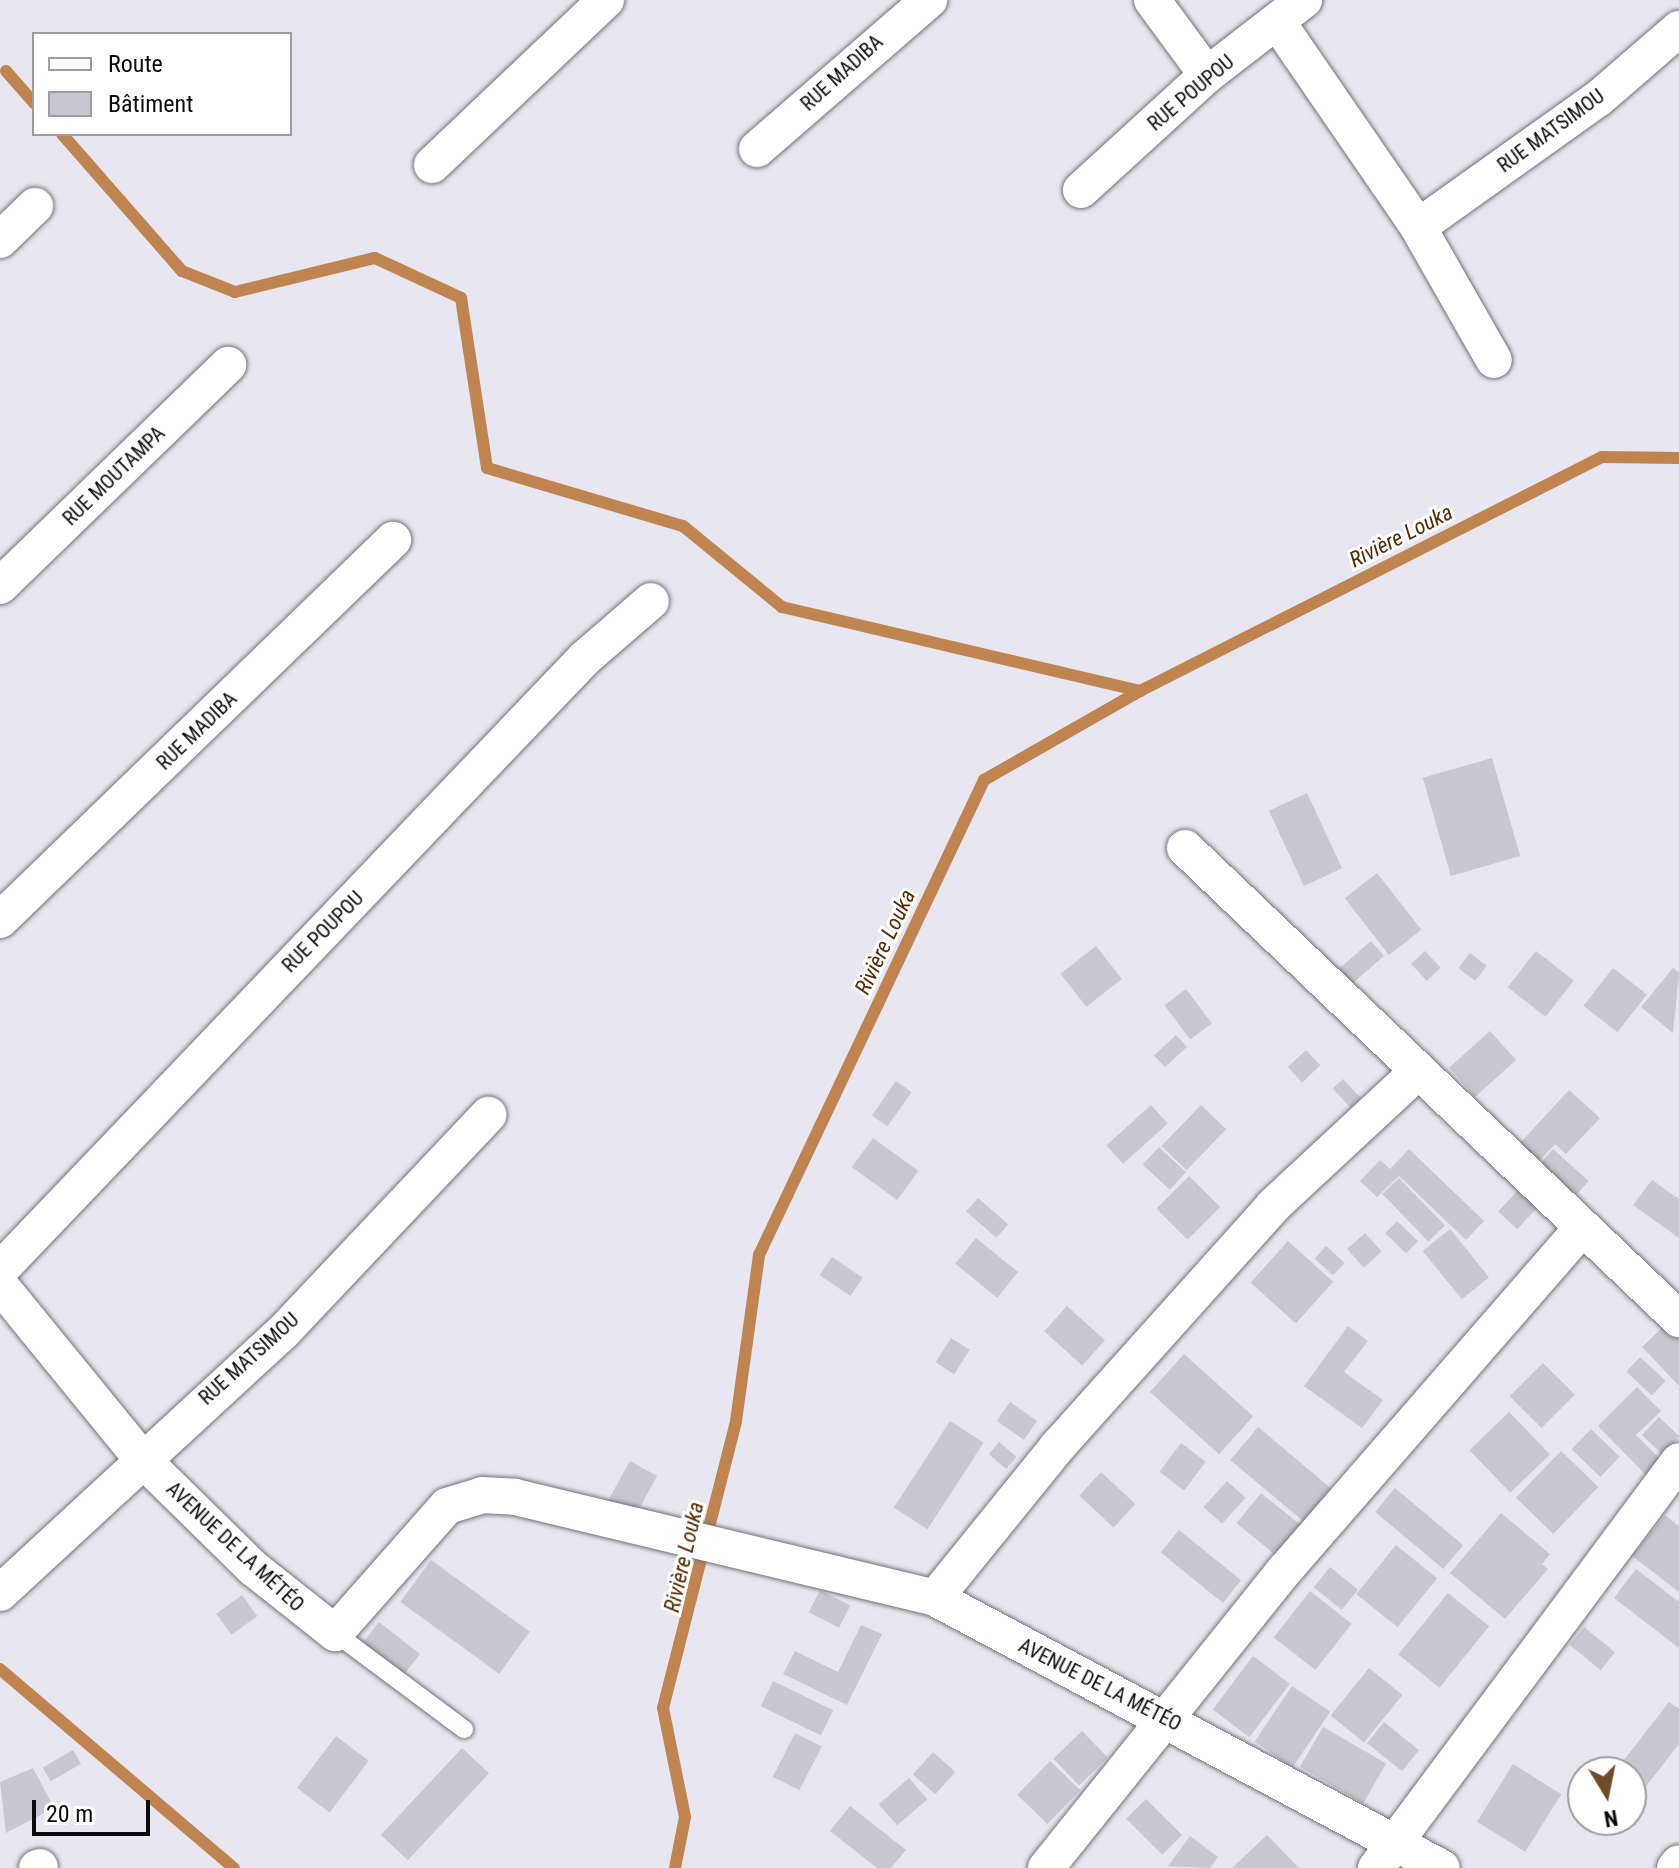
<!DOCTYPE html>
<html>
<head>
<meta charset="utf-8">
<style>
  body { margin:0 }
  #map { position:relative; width:1679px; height:1868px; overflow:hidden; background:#e7e6f1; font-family:"Roboto Condensed",sans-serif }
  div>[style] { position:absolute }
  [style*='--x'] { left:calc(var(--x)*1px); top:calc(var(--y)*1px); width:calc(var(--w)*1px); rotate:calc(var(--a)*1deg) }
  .stream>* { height:12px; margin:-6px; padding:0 6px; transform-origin:6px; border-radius:6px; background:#bf8450 }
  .building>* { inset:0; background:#c8c7d1; transform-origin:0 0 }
  .roads { filter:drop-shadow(0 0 2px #72717a) drop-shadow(0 0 2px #72717a) }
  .lane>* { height:18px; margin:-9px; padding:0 9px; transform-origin:9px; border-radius:9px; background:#fff }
  .street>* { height:36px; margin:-18px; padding:0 18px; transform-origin:18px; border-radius:18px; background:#fff }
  span { translate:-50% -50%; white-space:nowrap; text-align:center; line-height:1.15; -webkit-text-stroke:6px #fff; paint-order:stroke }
  .street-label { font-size:20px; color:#0c0c0f }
  .water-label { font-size:22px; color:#532c00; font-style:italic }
  .legend { position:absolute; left:32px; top:32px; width:260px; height:104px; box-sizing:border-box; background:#fff; border:2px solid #9e9e9f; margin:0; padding:10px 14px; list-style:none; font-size:24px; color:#0c0c0f }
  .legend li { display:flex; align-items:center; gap:16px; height:40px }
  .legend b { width:40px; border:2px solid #9e9e9f }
  .north { position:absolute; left:1567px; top:1756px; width:80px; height:80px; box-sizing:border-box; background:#fff; border:2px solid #9e9e9f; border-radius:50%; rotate:170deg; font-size:22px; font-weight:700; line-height:32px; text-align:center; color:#0c0c0f }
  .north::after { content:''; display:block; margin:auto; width:28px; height:36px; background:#724c29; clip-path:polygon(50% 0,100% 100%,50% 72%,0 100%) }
  .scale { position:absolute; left:32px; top:1800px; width:118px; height:36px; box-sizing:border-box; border:4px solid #0c0c0f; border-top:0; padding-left:10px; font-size:24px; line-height:28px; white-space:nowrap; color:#0c0c0f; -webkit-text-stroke:6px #fff; paint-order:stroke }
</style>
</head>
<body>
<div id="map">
  <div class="stream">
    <div style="--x:6;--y:71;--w:43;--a:48.8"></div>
    <div style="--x:62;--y:134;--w:182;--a:48.8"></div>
    <div style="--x:182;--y:271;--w:57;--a:21.6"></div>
    <div style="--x:235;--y:292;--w:144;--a:-13.7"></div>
    <div style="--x:375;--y:258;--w:95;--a:24.9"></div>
    <div style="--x:461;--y:298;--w:172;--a:81.3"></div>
    <div style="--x:487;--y:468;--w:204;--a:16.5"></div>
    <div style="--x:683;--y:526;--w:128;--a:39.3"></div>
    <div style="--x:782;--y:607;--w:368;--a:13.2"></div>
    <div style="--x:0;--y:1669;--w:307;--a:40.4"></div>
    <div style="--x:675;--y:1868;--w:52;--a:-78.9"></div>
    <div style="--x:685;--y:1817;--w:111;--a:-101.4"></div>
    <div style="--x:663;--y:1708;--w:296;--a:-75.7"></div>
    <div style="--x:736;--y:1421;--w:168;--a:-82.1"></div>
    <div style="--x:759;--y:1255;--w:526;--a:-64.65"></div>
    <div style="--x:984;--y:780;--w:180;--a:-29.7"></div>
    <div style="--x:1140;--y:691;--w:518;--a:-26.86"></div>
    <div style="--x:1602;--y:457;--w:77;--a:0.7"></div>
  </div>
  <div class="building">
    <div style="left:1492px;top:758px;width:102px;height:72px;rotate:74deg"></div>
    <div style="left:1307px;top:793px;width:83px;height:42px;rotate:65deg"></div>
    <div style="left:1377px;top:873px;width:72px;height:41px;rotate:52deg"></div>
    <div style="left:1371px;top:941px;width:20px;height:54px;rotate:49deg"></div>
    <div style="left:1096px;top:946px;width:42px;height:45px;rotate:52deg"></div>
    <div style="left:1425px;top:951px;width:23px;height:19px;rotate:47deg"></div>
    <div style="left:1536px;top:951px;width:48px;height:46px;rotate:38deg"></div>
    <div style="left:1470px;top:953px;width:21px;height:19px;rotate:37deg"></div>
    <div style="left:1613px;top:968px;width:43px;height:48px;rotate:38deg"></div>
    <div style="clip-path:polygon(1673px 968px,1679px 973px,1673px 1033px,1641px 1007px)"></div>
    <div style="left:1186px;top:989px;width:43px;height:27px;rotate:53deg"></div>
    <div style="left:1490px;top:1031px;width:39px;height:55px;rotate:48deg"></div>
    <div style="left:1176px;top:1035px;width:16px;height:30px;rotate:47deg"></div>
    <div style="left:1306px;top:1050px;width:21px;height:25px;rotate:47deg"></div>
    <div style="left:1343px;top:1079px;width:26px;height:14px;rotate:47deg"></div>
    <div style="left:896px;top:1081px;width:19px;height:42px;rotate:35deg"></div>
    <div style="clip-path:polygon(1569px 1090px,1600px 1118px,1566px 1154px,1555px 1144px,1530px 1171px,1510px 1154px)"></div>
    <div style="left:1151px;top:1105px;width:25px;height:60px;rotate:48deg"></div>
    <div style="left:1201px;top:1105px;width:35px;height:57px;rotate:44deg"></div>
    <div style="left:873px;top:1138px;width:56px;height:36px;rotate:36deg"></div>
    <div style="left:1159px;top:1147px;width:37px;height:24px;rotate:43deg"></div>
    <div style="clip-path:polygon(1409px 1149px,1484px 1221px,1466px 1240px,1399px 1176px,1377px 1197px,1360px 1181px,1380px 1160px,1390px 1169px)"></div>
    <div style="left:1553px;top:1149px;width:48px;height:28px;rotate:42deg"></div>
    <div style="left:1189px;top:1176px;width:44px;height:46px;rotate:45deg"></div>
    <div style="left:1399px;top:1178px;width:66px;height:23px;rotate:46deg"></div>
    <div style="clip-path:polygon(1652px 1180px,1679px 1199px,1679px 1238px,1633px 1205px)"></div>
    <div style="left:1520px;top:1188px;width:26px;height:32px;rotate:43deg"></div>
    <div style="left:978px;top:1198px;width:40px;height:18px;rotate:41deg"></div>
    <div style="left:1397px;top:1221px;width:29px;height:17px;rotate:44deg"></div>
    <div style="left:1450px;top:1229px;width:62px;height:35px;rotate:51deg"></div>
    <div style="left:1365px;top:1233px;width:25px;height:24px;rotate:48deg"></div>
    <div style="left:976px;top:1238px;width:54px;height:33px;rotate:39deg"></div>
    <div style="left:1288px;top:1241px;width:61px;height:56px;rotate:42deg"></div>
    <div style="left:1326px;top:1246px;width:25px;height:17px;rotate:42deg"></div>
    <div style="left:832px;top:1257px;width:37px;height:22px;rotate:34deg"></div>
    <div style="left:1067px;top:1306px;width:51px;height:34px;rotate:42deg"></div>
    <div style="clip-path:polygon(1665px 1325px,1679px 1339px,1679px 1386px,1642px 1347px)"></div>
    <div style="clip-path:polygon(1348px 1326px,1368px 1341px,1344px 1372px,1383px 1400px,1362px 1428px,1304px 1386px)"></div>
    <div style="left:951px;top:1338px;width:22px;height:29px;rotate:32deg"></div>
    <div style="left:1184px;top:1354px;width:93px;height:51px;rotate:42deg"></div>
    <div style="left:1640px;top:1357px;width:35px;height:20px;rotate:43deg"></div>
    <div style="left:1543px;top:1363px;width:45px;height:47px;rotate:45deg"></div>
    <div style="clip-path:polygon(1637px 1387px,1661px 1411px,1636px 1435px,1663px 1462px,1648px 1477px,1598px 1426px)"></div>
    <div style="left:1010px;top:1402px;width:33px;height:23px;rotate:35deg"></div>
    <div style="left:1509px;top:1412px;width:59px;height:55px;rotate:46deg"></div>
    <div style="clip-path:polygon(1659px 1417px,1679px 1436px,1666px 1458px,1642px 1435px)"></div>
    <div style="left:950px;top:1421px;width:40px;height:103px;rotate:33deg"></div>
    <div style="left:1258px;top:1427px;width:103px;height:43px;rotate:40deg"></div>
    <div style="left:1591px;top:1429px;width:40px;height:28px;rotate:44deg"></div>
    <div style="left:999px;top:1442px;width:23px;height:16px;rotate:40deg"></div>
    <div style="left:1181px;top:1443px;width:31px;height:36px;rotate:37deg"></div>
    <div style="left:1561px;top:1451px;width:52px;height:65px;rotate:44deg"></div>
    <div style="left:630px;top:1461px;width:31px;height:47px;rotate:29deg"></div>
    <div style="left:1101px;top:1472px;width:47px;height:32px;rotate:43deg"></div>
    <div style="left:1227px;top:1481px;width:25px;height:35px;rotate:42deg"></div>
    <div style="left:1395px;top:1488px;width:89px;height:31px;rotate:40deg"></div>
    <div style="left:1261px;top:1493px;width:51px;height:39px;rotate:39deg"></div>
    <div style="clip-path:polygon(1501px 1513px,1550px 1554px,1542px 1564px,1548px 1569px,1505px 1619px,1450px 1573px)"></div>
    <div style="clip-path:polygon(1665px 1515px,1679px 1526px,1679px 1592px,1632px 1556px)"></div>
    <div style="left:1179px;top:1530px;width:80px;height:29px;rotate:39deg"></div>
    <div style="left:1396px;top:1545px;width:53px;height:63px;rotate:39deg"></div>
    <div style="left:431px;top:1560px;width:122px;height:52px;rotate:36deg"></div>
    <div style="left:1330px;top:1567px;width:36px;height:26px;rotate:39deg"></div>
    <div style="clip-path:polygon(1636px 1569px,1679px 1602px,1679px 1648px,1614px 1598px)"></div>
    <div style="left:820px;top:1590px;width:34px;height:25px;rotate:27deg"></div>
    <div style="left:1310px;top:1591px;width:53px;height:59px;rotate:38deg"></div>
    <div style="left:1448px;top:1593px;width:53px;height:79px;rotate:39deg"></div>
    <div style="left:242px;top:1595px;width:26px;height:32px;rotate:54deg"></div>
    <div style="left:379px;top:1622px;width:52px;height:29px;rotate:38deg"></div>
    <div style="clip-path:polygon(861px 1625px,882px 1634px,847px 1705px,783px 1674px,795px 1651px,838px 1672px)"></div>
    <div style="left:1584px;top:1627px;width:40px;height:23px;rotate:39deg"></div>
    <div style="left:1253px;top:1656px;width:46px;height:67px;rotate:37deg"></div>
    <div style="left:1369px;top:1668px;width:43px;height:61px;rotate:39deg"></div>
    <div style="left:773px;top:1681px;width:67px;height:28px;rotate:26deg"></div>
    <div style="left:1292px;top:1686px;width:46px;height:67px;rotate:34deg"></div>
    <div style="clip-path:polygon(1669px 1702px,1679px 1709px,1679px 1744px,1644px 1789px,1631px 1772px,1617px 1769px)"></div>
    <div style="left:1384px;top:1722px;width:45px;height:27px;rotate:39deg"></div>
    <div style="left:1323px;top:1727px;width:73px;height:46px;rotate:30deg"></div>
    <div style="left:1082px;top:1731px;width:37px;height:40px;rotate:46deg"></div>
    <div style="left:795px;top:1733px;width:30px;height:49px;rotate:27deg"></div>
    <div style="left:336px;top:1736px;width:41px;height:65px;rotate:37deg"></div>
    <div style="left:462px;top:1748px;width:37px;height:119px;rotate:43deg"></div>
    <div style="left:73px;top:1750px;width:16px;height:35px;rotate:60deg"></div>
    <div style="left:933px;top:1752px;width:30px;height:30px;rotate:42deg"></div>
    <div style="left:1050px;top:1761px;width:42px;height:47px;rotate:44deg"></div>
    <div style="left:1513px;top:1764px;width:57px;height:68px;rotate:32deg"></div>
    <div style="clip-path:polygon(33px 1768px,54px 1808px,6px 1833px,0 1782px)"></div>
    <div style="left:909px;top:1778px;width:28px;height:40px;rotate:49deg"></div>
    <div style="left:1146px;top:1799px;width:51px;height:28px;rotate:45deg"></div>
    <div style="clip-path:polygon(850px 1806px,906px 1850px,891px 1868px,877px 1868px,830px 1831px)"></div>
    <div style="clip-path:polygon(1267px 1835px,1299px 1868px,1232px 1868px)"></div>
    <div style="clip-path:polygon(1190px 1836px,1218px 1857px,1210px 1868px,1168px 1866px)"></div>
  </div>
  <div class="roads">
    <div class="lane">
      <div style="--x:335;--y:1633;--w:161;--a:36.7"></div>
    </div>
    <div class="street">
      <div style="--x:1152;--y:0;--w:93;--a:53.7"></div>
      <div style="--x:1278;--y:23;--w:247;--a:55.5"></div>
      <div style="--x:1418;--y:227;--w:153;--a:60.3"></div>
      <div style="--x:757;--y:149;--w:228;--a:-40.9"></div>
      <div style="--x:432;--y:165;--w:240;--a:-43.5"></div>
      <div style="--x:1081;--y:190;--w:171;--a:-42.4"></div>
      <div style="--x:1207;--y:75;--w:123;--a:-37.7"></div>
      <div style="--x:1418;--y:227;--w:222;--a:-35.5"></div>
      <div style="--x:1599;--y:98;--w:106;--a:-40.8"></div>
      <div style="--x:0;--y:240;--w:49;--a:-44.2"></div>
      <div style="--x:0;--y:586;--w:318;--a:-44.1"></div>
      <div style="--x:1185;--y:848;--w:683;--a:43.63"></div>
      <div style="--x:0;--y:920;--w:547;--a:-44.04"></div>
      <div style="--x:0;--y:1270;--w:847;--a:-46.29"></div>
      <div style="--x:585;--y:658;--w:87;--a:-40.8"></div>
      <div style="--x:0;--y:1285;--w:225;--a:50.8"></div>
      <div style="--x:142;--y:1459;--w:156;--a:44.5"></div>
      <div style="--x:253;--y:1568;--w:105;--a:38.4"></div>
      <div style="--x:335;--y:1633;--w:169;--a:-48.6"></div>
      <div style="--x:447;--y:1506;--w:37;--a:-17"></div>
      <div style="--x:482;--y:1495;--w:33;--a:3"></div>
      <div style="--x:515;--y:1497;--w:432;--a:13.5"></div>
      <div style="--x:935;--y:1598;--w:574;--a:28.04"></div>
      <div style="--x:0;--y:1593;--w:385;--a:-42.7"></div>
      <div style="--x:283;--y:1332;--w:299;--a:-46.6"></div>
      <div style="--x:935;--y:1598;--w:196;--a:-51"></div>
      <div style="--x:1058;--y:1446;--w:322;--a:-48.1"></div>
      <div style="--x:1273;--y:1206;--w:195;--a:-42.9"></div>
      <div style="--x:37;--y:1868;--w:3;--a:-18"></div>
      <div style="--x:1046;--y:1868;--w:381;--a:-51.3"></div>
      <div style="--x:1284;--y:1571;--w:454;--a:-49"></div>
      <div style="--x:1376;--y:1868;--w:507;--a:-53.33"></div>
      <div style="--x:1675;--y:1868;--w:6;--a:-51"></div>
    </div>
  </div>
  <div class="street-label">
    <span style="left:842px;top:73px;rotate:-42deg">RUE MADIBA</span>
    <span style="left:1191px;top:93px;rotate:-40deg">RUE POUPOU</span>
    <span style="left:1551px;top:131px;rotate:-36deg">RUE MATSIMOU</span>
    <span style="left:114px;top:476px;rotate:-44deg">RUE MOUTAMPA</span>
    <span style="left:197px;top:731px;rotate:-44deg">RUE MADIBA</span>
    <span style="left:323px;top:932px;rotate:-45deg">RUE POUPOU</span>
    <span style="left:249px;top:1359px;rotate:-42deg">RUE MATSIMOU</span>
    <span style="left:235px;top:1547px;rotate:43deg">AVENUE DE LA MÉTÉO</span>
    <span style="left:1100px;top:1685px;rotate:27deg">AVENUE DE LA MÉTÉO</span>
  </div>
  <div class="water-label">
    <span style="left:1401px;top:536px;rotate:-27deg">Rivière Louka</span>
    <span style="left:885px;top:942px;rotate:-65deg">Rivière Louka</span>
    <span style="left:684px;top:1557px;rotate:-77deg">Rivière Louka</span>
  </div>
  <ul class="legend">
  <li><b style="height:10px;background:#fff"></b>Route</li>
  <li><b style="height:22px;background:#c8c7d1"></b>Bâtiment</li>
  </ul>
  <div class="north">N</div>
  <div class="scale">20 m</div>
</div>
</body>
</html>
